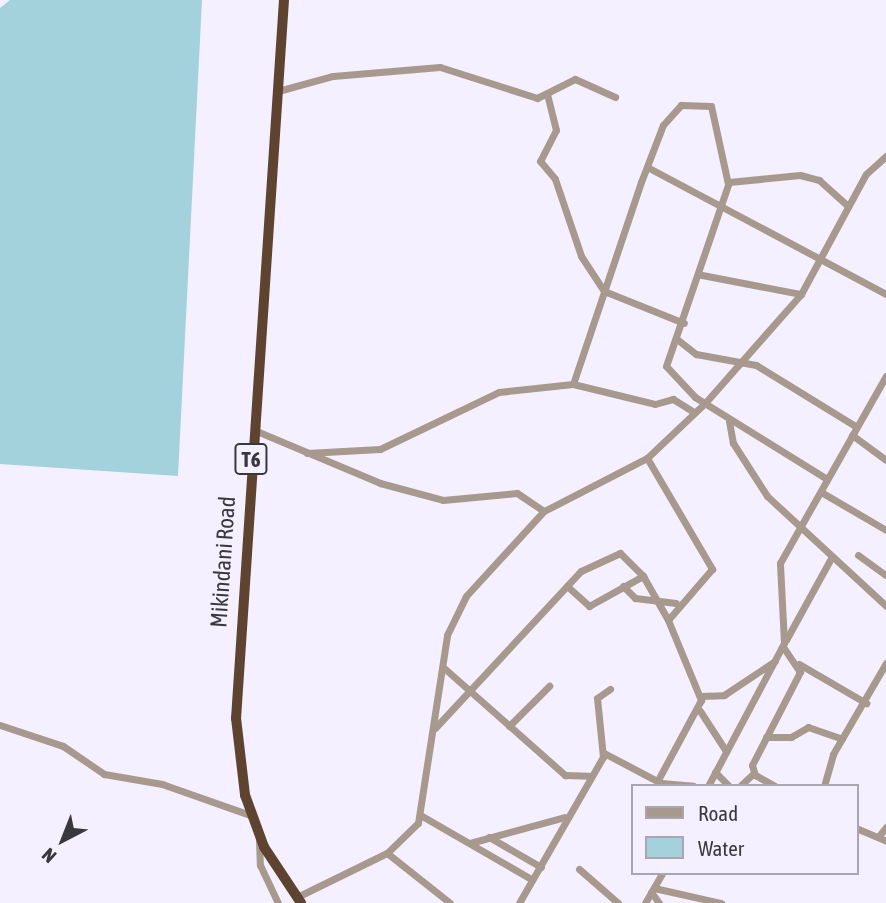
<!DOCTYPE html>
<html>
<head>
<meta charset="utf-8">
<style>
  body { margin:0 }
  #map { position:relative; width:886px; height:903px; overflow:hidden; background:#f4f0ff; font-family:"Asap Condensed",sans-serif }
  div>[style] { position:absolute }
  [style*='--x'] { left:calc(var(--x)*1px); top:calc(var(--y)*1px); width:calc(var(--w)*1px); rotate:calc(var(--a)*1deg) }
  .water>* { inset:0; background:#a3d2dc }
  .minor>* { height:7px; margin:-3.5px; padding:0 3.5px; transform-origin:3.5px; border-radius:3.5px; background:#a8998f }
  .trunk>* { height:10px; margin:-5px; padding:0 5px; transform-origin:5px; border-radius:5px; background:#5e4430 }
  span { translate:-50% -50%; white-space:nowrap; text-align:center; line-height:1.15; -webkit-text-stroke:7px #f4f0ff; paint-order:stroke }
  .shield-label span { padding:2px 5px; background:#f4f0ff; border:2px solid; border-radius:5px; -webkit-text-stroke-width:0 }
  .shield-label { font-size:21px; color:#39383d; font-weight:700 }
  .street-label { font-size:23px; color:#39383d }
  .legend { position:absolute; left:631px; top:784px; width:228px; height:91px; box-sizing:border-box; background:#f4f0ff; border:2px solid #a9a6b1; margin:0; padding:9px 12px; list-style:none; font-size:21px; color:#39383d }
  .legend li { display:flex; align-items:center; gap:14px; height:35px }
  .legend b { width:35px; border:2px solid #a9a6b1 }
  .north { position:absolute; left:28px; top:805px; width:70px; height:70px; -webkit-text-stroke:5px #f4f0ff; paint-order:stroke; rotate:222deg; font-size:19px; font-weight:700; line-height:28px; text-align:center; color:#39383d }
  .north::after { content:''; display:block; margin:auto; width:24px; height:32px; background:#39383d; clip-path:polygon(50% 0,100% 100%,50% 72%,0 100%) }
</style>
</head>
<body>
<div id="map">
  <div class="water">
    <div style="clip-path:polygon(10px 0,202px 0,178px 476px,0 464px,0 8px)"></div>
  </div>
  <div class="minor">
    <div style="--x:278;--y:91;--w:57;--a:-15.3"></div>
    <div style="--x:333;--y:76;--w:107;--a:-4.8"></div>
    <div style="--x:440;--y:67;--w:102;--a:17.7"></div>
    <div style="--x:537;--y:98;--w:42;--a:-26.6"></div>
    <div style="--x:575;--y:79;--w:44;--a:24.2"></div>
    <div style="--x:547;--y:94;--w:37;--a:76"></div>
    <div style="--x:556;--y:130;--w:35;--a:117"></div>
    <div style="--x:540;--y:161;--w:23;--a:50"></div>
    <div style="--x:555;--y:179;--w:81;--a:71.3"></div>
    <div style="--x:581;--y:256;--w:42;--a:56.7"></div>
    <div style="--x:604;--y:291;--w:86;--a:21.8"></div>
    <div style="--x:649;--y:168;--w:268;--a:28"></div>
    <div style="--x:702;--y:275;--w:101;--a:10.9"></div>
    <div style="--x:678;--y:340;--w:23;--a:38"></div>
    <div style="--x:696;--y:354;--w:61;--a:10.4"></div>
    <div style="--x:756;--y:365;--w:116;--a:31.6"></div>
    <div style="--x:573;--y:384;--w:213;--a:-71.4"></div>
    <div style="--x:641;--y:182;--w:61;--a:-68.9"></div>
    <div style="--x:663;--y:125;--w:27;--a:-48"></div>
    <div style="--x:681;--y:105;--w:30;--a:2"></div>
    <div style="--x:711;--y:106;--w:80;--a:77.7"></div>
    <div style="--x:729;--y:421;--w:22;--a:80"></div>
    <div style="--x:733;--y:443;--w:63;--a:57.3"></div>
    <div style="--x:767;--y:496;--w:162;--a:42.7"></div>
    <div style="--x:254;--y:430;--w:137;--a:22.8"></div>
    <div style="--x:380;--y:483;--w:65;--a:15.1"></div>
    <div style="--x:443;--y:500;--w:74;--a:-5.4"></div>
    <div style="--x:517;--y:493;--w:32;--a:34"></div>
    <div style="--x:852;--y:435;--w:42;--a:36.3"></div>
    <div style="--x:307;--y:453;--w:73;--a:-3.1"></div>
    <div style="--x:380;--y:449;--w:132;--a:-25.6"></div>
    <div style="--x:499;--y:392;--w:74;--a:-6.2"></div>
    <div style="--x:573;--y:384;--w:84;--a:13.7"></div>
    <div style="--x:655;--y:404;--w:19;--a:-16"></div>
    <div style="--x:673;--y:399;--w:25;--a:32"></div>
    <div style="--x:647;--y:458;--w:129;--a:59.6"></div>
    <div style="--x:712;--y:569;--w:67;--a:130.8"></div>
    <div style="--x:827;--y:479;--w:155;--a:-148.2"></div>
    <div style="--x:695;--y:397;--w:42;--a:-133.1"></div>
    <div style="--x:666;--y:366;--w:194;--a:-71.1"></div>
    <div style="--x:729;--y:182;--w:71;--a:-5.6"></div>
    <div style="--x:800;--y:175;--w:20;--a:15"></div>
    <div style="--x:819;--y:180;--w:39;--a:42"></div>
    <div style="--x:821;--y:492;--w:75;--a:30.3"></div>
    <div style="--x:858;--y:555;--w:34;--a:36"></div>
    <div style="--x:567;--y:586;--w:30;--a:42"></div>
    <div style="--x:589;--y:606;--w:62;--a:-29.1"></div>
    <div style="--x:623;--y:586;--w:17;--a:45"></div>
    <div style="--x:635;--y:598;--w:41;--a:7"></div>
    <div style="--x:786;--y:640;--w:94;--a:-61.2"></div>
    <div style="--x:799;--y:664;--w:78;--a:30.2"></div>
    <div style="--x:444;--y:668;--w:162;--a:41.5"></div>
    <div style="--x:565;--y:775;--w:24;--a:2"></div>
    <div style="--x:700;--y:696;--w:24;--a:-2"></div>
    <div style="--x:724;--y:695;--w:61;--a:-33.7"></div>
    <div style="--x:700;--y:711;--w:48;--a:57"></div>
    <div style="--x:0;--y:725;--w:66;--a:18.4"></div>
    <div style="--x:63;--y:746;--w:50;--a:34.3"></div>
    <div style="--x:104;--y:774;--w:59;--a:9.8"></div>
    <div style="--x:162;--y:784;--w:96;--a:19.4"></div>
    <div style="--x:509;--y:726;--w:57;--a:-45"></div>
    <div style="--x:435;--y:728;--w:214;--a:-47.1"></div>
    <div style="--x:581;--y:571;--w:43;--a:-24.8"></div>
    <div style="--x:620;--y:553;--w:33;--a:45"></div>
    <div style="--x:643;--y:576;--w:51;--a:60.4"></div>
    <div style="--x:668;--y:620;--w:87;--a:67.6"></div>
    <div style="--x:701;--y:700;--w:91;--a:118.3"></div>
    <div style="--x:766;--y:737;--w:25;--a:0"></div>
    <div style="--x:791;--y:737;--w:20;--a:-30"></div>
    <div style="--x:808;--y:727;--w:36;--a:19"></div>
    <div style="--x:604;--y:753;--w:64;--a:27.8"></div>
    <div style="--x:661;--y:783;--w:32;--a:5"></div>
    <div style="--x:715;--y:772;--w:20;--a:45"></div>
    <div style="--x:708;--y:786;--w:162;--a:-62"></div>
    <div style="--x:784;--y:643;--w:80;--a:-92.9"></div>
    <div style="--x:780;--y:563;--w:215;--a:-60.5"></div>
    <div style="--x:740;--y:786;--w:19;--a:-43"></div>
    <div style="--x:775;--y:786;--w:23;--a:-151"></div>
    <div style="--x:755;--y:775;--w:10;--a:-107"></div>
    <div style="--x:752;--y:765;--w:105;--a:-62.7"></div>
    <div style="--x:800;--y:672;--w:30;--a:-124"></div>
    <div style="--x:824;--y:786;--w:33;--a:-74"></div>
    <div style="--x:833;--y:754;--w:105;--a:-59.8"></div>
    <div style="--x:422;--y:816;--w:126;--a:30"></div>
    <div style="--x:856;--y:828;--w:33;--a:23"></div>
    <div style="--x:489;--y:837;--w:60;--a:30"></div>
    <div style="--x:878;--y:837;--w:13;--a:-51"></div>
    <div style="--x:259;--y:840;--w:25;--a:88"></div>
    <div style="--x:260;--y:865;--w:42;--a:64.7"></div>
    <div style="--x:470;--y:843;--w:98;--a:-15.3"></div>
    <div style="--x:387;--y:853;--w:80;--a:38.4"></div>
    <div style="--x:579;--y:869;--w:52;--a:41.1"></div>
    <div style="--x:654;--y:888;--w:69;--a:12.6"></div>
    <div style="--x:651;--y:892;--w:14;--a:54"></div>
    <div style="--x:297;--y:897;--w:100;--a:-26.1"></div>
    <div style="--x:387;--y:853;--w:43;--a:-44.1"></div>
    <div style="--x:418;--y:823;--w:190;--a:-81.2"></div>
    <div style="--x:447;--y:635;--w:43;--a:-64"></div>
    <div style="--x:466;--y:596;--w:115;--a:-47.5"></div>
    <div style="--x:544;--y:511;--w:116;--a:-27.2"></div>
    <div style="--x:647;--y:458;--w:80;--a:-43.5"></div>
    <div style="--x:705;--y:403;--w:145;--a:-48.6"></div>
    <div style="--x:801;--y:294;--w:136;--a:-61.6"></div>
    <div style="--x:866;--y:174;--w:27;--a:-42"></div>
    <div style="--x:519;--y:903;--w:168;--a:-60.1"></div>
    <div style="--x:603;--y:757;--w:59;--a:-95.8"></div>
    <div style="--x:597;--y:698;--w:16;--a:-35"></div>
    <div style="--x:645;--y:903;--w:34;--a:-60"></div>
  </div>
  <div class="trunk">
    <div style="--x:284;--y:0;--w:720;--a:93.82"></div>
    <div style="--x:236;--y:718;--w:78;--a:83.3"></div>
    <div style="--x:245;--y:795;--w:55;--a:69.9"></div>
    <div style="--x:264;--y:847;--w:67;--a:56.5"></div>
  </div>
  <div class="shield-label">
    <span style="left:251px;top:459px">T6</span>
  </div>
  <div class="street-label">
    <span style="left:223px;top:562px;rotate:-86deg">Mikindani Road</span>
  </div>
  <ul class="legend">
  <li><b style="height:9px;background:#a8998f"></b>Road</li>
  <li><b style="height:19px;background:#a3d2dc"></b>Water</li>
  </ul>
  <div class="north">N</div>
</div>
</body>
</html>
